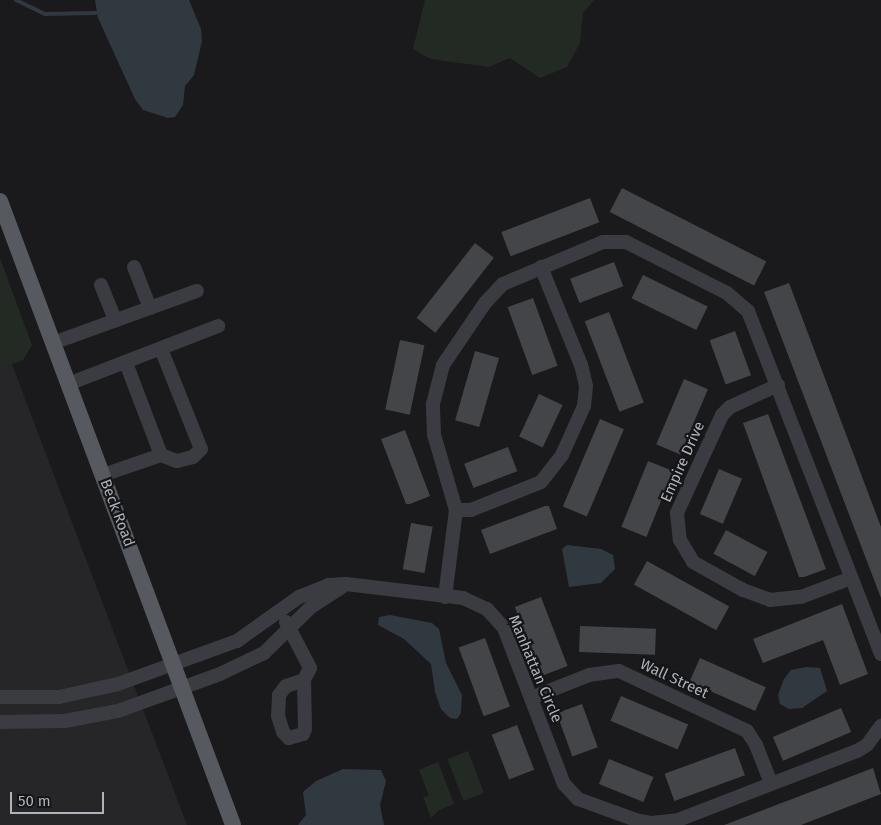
<!DOCTYPE html>
<html>
<head>
<meta charset="utf-8">
<style>
  body { margin:0 }
  #map { position:relative; width:881px; height:825px; overflow:hidden; background:#1a1a1c; font-family:"Fira Sans",sans-serif }
  div>[style] { position:absolute }
  [style*='--x'] { left:calc(var(--x)*1px); top:calc(var(--y)*1px); width:calc(var(--w)*1px); rotate:calc(var(--a)*1deg) }
  .built>* { inset:0; background:#262629 }
  .green>* { inset:0; background:#222a23; transform-origin:0 0 }
  .water>* { inset:0; background:#303940 }
  .stream>* { height:4px; margin:-2px; padding:0 2px; transform-origin:2px; border-radius:2px; background:#303940 }
  .building>* { inset:0; background:#444549; transform-origin:0 0 }
  .minor>* { height:14px; margin:-7px; padding:0 7px; transform-origin:7px; border-radius:7px; background:#3b3c41 }
  .major>* { height:16px; margin:-8px; padding:0 8px; transform-origin:8px; border-radius:8px; background:#575960 }
  span { translate:-50% -50%; white-space:nowrap; text-align:center; line-height:1.15; -webkit-text-stroke:4.5px #151517; paint-order:stroke }
  .street-label { font-size:15px; color:#adb2bb }
  .scale { position:absolute; left:10px; top:792px; width:94px; height:22px; box-sizing:border-box; border:2px solid #adb2bb; border-top:0; padding-left:6px; font-size:15px; line-height:18px; white-space:nowrap; color:#adb2bb; -webkit-text-stroke:4px #151517; paint-order:stroke }
</style>
</head>
<body>
<div id="map">
  <div class="built">
    <div style="clip-path:polygon(0 333px,187px 825px,0 825px)"></div>
  </div>
  <div class="green">
    <div style="clip-path:polygon(425px 0,594px 0,583px 13px,580px 43px,567px 67px,540px 78px,510px 58px,489px 67px,431px 59px,413px 49px)"></div>
    <div style="clip-path:polygon(0 258px,32px 345px,23px 360px,0 369px)"></div>
    <div style="left:468px;top:751px;width:45px;height:22px;rotate:69deg"></div>
    <div style="clip-path:polygon(438px 762px,454px 804px,439px 810px,431px 818px,423px 797px,429px 796px,419px 770px)"></div>
  </div>
  <div class="water">
    <div style="clip-path:polygon(95px 0,189px 0,201px 29px,202px 41px,194px 75px,185px 86px,183px 105px,175px 117px,168px 118px,143px 110px,135px 99px,98px 18px)"></div>
    <div style="clip-path:polygon(567px 545px,601px 549px,613px 555px,615px 569px,601px 583px,569px 587px,562px 549px)"></div>
    <div style="clip-path:polygon(390px 615px,432px 623px,439px 629px,446px 663px,462px 695px,461px 713px,457px 719px,450px 718px,441px 709px,435px 692px,431px 664px,404px 639px,378px 625px,379px 617px)"></div>
    <div style="clip-path:polygon(806px 667px,820px 668px,827px 691px,802px 708px,789px 709px,780px 704px,778px 695px,784px 679px,791px 670px)"></div>
    <div style="clip-path:polygon(343px 769px,381px 770px,386px 781px,380px 805px,384px 825px,298px 825px,306px 815px,303px 792px,316px 781px)"></div>
  </div>
  <div class="stream">
    <div style="--x:16;--y:0;--w:32;--a:26"></div>
    <div style="--x:45;--y:14;--w:51;--a:-1.1"></div>
  </div>
  <div class="building">
    <div style="left:622px;top:188px;width:162px;height:27px;rotate:27deg"></div>
    <div style="left:590px;top:198px;width:26px;height:95px;rotate:69deg"></div>
    <div style="left:475px;top:243px;width:24px;height:95px;rotate:38deg"></div>
    <div style="left:614px;top:262px;width:26px;height:47px;rotate:69deg"></div>
    <div style="left:643px;top:275px;width:72px;height:26px;rotate:26deg"></div>
    <div style="clip-path:polygon(789px 283px,881px 527px,881px 598px,764px 292px)"></div>
    <div style="left:533px;top:298px;width:72px;height:27px;rotate:70deg"></div>
    <div style="left:609px;top:312px;width:97px;height:26px;rotate:69deg"></div>
    <div style="left:735px;top:331px;width:47px;height:27px;rotate:70deg"></div>
    <div style="left:400px;top:340px;width:25px;height:71px;rotate:12deg"></div>
    <div style="left:475px;top:351px;width:25px;height:72px;rotate:16deg"></div>
    <div style="left:684px;top:379px;width:26px;height:71px;rotate:23deg"></div>
    <div style="left:539px;top:394px;width:26px;height:47px;rotate:25deg"></div>
    <div style="clip-path:polygon(768px 414px,826px 569px,804px 577px,799px 577px,743px 423px)"></div>
    <div style="left:600px;top:419px;width:26px;height:95px;rotate:23deg"></div>
    <div style="clip-path:polygon(405px 430px,430px 496px,410px 504px,406px 504px,381px 439px)"></div>
    <div style="left:508px;top:447px;width:26px;height:47px;rotate:69deg"></div>
    <div style="left:648px;top:461px;width:27px;height:71px;rotate:22deg"></div>
    <div style="left:719px;top:469px;width:25px;height:49px;rotate:23deg"></div>
    <div style="clip-path:polygon(545px 506px,549px 506px,557px 529px,490px 554px,481px 530px)"></div>
    <div style="left:411px;top:523px;width:22px;height:47px;rotate:10deg"></div>
    <div style="left:726px;top:530px;width:47px;height:27px;rotate:28deg"></div>
    <div style="left:647px;top:561px;width:94px;height:27px;rotate:29deg"></div>
    <div style="left:541px;top:597px;width:74px;height:28px;rotate:69deg"></div>
    <div style="clip-path:polygon(842px 604px,868px 674px,840px 685px,823px 640px,763px 663px,753px 639px)"></div>
    <div style="left:580px;top:626px;width:76px;height:26px;rotate:2deg"></div>
    <div style="left:485px;top:638px;width:73px;height:28px;rotate:70deg"></div>
    <div style="left:700px;top:658px;width:72px;height:26px;rotate:24deg"></div>
    <div style="left:621px;top:696px;width:73px;height:27px;rotate:23deg"></div>
    <div style="left:582px;top:704px;width:46px;height:27px;rotate:70deg"></div>
    <div style="left:841px;top:708px;width:26px;height:74px;rotate:67deg"></div>
    <div style="left:517px;top:725px;width:48px;height:27px;rotate:69deg"></div>
    <div style="left:735px;top:748px;width:29px;height:75px;rotate:70deg"></div>
    <div style="left:609px;top:759px;width:48px;height:27px;rotate:22deg"></div>
    <div style="clip-path:polygon(873px 768px,881px 794px,801px 825px,724px 825px)"></div>
  </div>
  <div class="minor">
    <div style="--x:134;--y:267;--w:44;--a:68.7"></div>
    <div style="--x:101;--y:285;--w:38;--a:68"></div>
    <div style="--x:53;--y:343;--w:153;--a:-19.9"></div>
    <div style="--x:126;--y:363;--w:98;--a:69.2"></div>
    <div style="--x:68;--y:384;--w:161;--a:-21.1"></div>
    <div style="--x:778;--y:385;--w:53;--a:155.4"></div>
    <div style="--x:730;--y:407;--w:11;--a:135"></div>
    <div style="--x:722;--y:415;--w:108;--a:114.7"></div>
    <div style="--x:677;--y:513;--w:27;--a:84"></div>
    <div style="--x:680;--y:540;--w:26;--a:59"></div>
    <div style="--x:693;--y:562;--w:57;--a:29.2"></div>
    <div style="--x:743;--y:590;--w:29;--a:20"></div>
    <div style="--x:770;--y:600;--w:31;--a:-6"></div>
    <div style="--x:801;--y:597;--w:53;--a:-20.8"></div>
    <div style="--x:103;--y:475;--w:61;--a:-19"></div>
    <div style="--x:161;--y:455;--w:17;--a:21"></div>
    <div style="--x:177;--y:461;--w:16;--a:-14"></div>
    <div style="--x:193;--y:457;--w:11;--a:-45"></div>
    <div style="--x:201;--y:449;--w:108;--a:-111.8"></div>
    <div style="--x:456;--y:510;--w:15;--a:0"></div>
    <div style="--x:471;--y:510;--w:75;--a:-21.8"></div>
    <div style="--x:541;--y:482;--w:34;--a:-52"></div>
    <div style="--x:562;--y:455;--w:54;--a:-65.8"></div>
    <div style="--x:584;--y:406;--w:20;--a:-84"></div>
    <div style="--x:586;--y:386;--w:22;--a:-103"></div>
    <div style="--x:581;--y:365;--w:106;--a:-112.2"></div>
    <div style="--x:445;--y:597;--w:88;--a:-82.8"></div>
    <div style="--x:456;--y:510;--w:78;--a:-106.3"></div>
    <div style="--x:434;--y:435;--w:31;--a:-92"></div>
    <div style="--x:433;--y:404;--w:40;--a:-75.6"></div>
    <div style="--x:443;--y:365;--w:75;--a:-55.9"></div>
    <div style="--x:485;--y:303;--w:26;--a:-47"></div>
    <div style="--x:503;--y:284;--w:108;--a:-22.8"></div>
    <div style="--x:603;--y:242;--w:23;--a:0"></div>
    <div style="--x:626;--y:242;--w:113;--a:26.8"></div>
    <div style="--x:727;--y:293;--w:28;--a:41"></div>
    <div style="--x:748;--y:311;--w:368;--a:68.8"></div>
    <div style="--x:286;--y:622;--w:52;--a:62.4"></div>
    <div style="--x:310;--y:668;--w:13;--a:117"></div>
    <div style="--x:304;--y:680;--w:49;--a:88.8"></div>
    <div style="--x:305;--y:729;--w:5;--a:112"></div>
    <div style="--x:303;--y:734;--w:15;--a:164"></div>
    <div style="--x:289;--y:738;--w:8;--a:-135"></div>
    <div style="--x:283;--y:732;--w:17;--a:-107"></div>
    <div style="--x:278;--y:716;--w:21;--a:-87"></div>
    <div style="--x:279;--y:695;--w:11;--a:-52"></div>
    <div style="--x:286;--y:686;--w:19;--a:-18"></div>
    <div style="--x:0;--y:697;--w:59;--a:0"></div>
    <div style="--x:59;--y:697;--w:60;--a:-12.4"></div>
    <div style="--x:118;--y:684;--w:127;--a:-19.9"></div>
    <div style="--x:237;--y:641;--w:76;--a:-35.4"></div>
    <div style="--x:299;--y:597;--w:31;--a:-22"></div>
    <div style="--x:328;--y:585;--w:18;--a:-3"></div>
    <div style="--x:346;--y:584;--w:118;--a:6.8"></div>
    <div style="--x:463;--y:598;--w:26;--a:25"></div>
    <div style="--x:487;--y:609;--w:25;--a:48"></div>
    <div style="--x:504;--y:628;--w:167;--a:69"></div>
    <div style="--x:564;--y:784;--w:21;--a:47"></div>
    <div style="--x:578;--y:799;--w:62;--a:19.9"></div>
    <div style="--x:636;--y:820;--w:15;--a:11"></div>
    <div style="--x:651;--y:823;--w:27;--a:-6"></div>
    <div style="--x:678;--y:820;--w:192;--a:-21.1"></div>
    <div style="--x:857;--y:751;--w:12;--a:-31"></div>
    <div style="--x:867;--y:745;--w:24;--a:-54"></div>
    <div style="--x:531;--y:698;--w:62;--a:-21.6"></div>
    <div style="--x:589;--y:675;--w:30;--a:-8"></div>
    <div style="--x:619;--y:671;--w:141;--a:25.1"></div>
    <div style="--x:747;--y:731;--w:17;--a:57"></div>
    <div style="--x:756;--y:745;--w:41;--a:68.5"></div>
    <div style="--x:0;--y:722;--w:65;--a:-0.9"></div>
    <div style="--x:65;--y:721;--w:54;--a:-10.7"></div>
    <div style="--x:118;--y:711;--w:109;--a:-19.9"></div>
    <div style="--x:220;--y:674;--w:49;--a:-25.5"></div>
    <div style="--x:264;--y:653;--w:66;--a:-44.4"></div>
    <div style="--x:311;--y:607;--w:38;--a:-33"></div>
  </div>
  <div class="major">
    <div style="--x:0;--y:201;--w:666;--a:69.52"></div>
  </div>
  <div class="street-label">
    <span style="left:683px;top:462px;rotate:-66deg">Empire Drive</span>
    <span style="left:117px;top:513px;rotate:69deg">Beck Road</span>
    <span style="left:535px;top:669px;rotate:67deg">Manhattan Circle</span>
    <span style="left:674px;top:679px;rotate:25deg">Wall Street</span>
  </div>
  <div class="scale">50 m</div>
</div>
</body>
</html>
